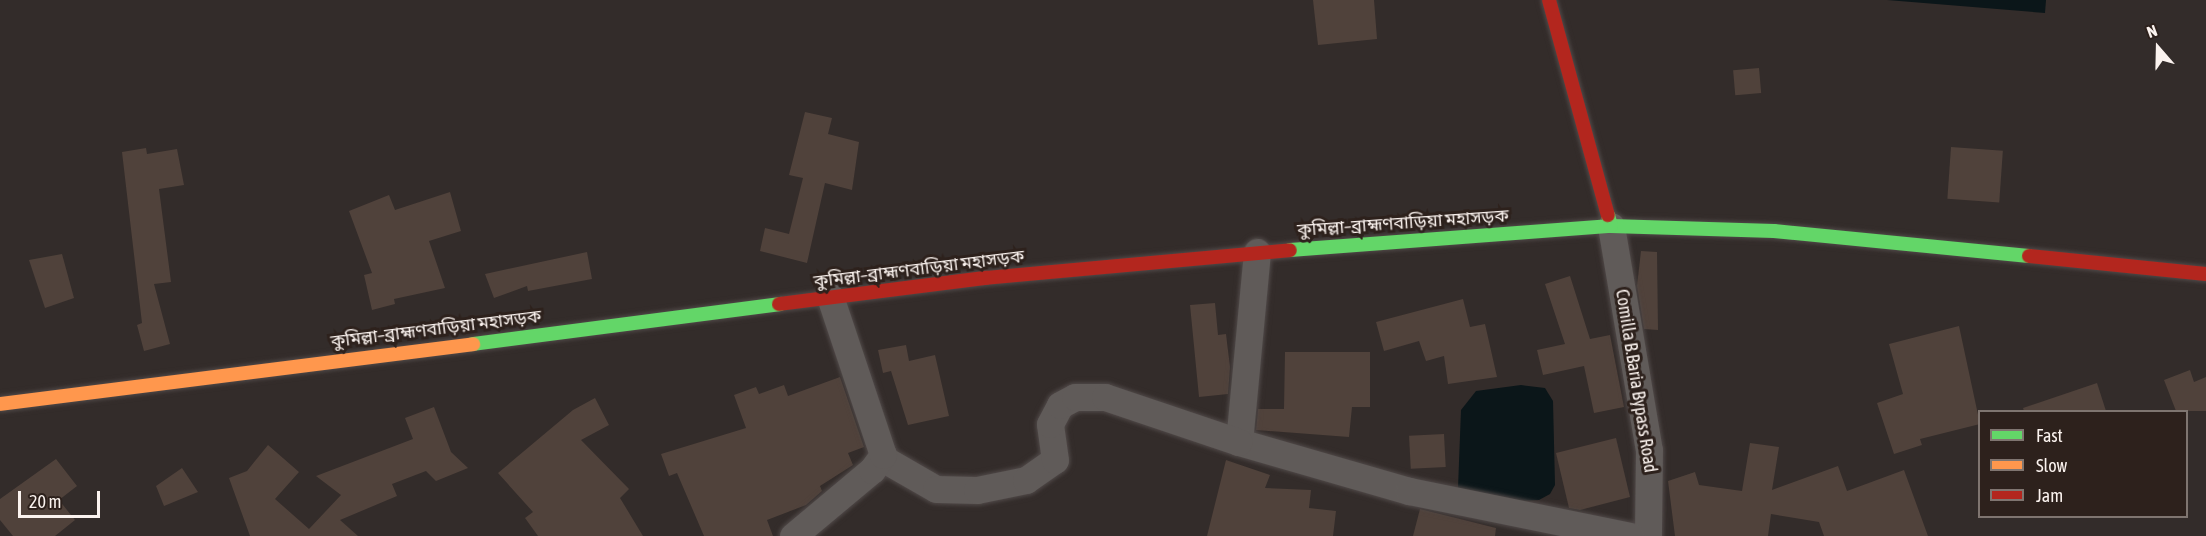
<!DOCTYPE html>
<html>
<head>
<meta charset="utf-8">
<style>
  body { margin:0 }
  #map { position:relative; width:2206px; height:536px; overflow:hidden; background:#332c2a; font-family:"Asap Condensed","Noto Sans Bengali",sans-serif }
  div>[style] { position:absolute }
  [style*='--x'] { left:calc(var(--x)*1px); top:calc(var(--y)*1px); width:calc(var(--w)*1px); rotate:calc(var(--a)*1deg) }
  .water>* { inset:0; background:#0b1619 }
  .building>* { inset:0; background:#50423b; transform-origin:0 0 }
  .roads { filter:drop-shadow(0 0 2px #504948) drop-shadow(0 0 2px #504948) }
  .street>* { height:27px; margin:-13.5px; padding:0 13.5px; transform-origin:13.5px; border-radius:13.5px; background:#605b59 }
  .fast>* { height:14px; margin:-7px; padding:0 7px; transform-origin:7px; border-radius:7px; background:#63d668 }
  .slow>* { height:14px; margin:-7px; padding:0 7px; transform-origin:7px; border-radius:7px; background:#ff974d }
  .jam>* { height:14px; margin:-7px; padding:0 7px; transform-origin:7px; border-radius:7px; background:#b3261e }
  span { translate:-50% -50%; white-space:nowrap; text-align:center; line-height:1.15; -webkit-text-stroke:6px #2d211c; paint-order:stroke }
  .street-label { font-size:18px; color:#fbf3ef }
  .legend { position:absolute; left:1978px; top:410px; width:210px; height:108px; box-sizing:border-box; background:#2d211c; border:2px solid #7f7570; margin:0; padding:8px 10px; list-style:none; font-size:18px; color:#fbf3ef }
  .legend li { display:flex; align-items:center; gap:12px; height:30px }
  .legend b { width:30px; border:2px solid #7f7570 }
  .north { position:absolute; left:2128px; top:18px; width:60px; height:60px; -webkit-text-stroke:4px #2d211c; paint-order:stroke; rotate:340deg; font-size:16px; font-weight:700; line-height:24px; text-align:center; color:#fbf3ef }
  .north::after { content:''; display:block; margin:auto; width:21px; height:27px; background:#fbf3ef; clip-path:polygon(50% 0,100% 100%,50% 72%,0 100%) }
  .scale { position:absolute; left:18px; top:491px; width:82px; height:27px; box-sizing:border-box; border:3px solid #fbf3ef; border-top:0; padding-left:8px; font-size:18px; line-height:21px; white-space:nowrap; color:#fbf3ef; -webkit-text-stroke:4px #2d211c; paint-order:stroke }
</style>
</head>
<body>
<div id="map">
  <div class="water">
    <div style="clip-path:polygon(1887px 0,2046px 0,2045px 13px)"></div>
    <div style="clip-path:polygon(1521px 385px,1545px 388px,1553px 401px,1555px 485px,1550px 494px,1539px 500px,1518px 501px,1458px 488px,1461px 410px,1476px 391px)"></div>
  </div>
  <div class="building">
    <div style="clip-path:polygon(1313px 0,1374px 0,1377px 39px,1318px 45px)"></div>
    <div style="left:1759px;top:68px;width:25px;height:26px;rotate:85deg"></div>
    <div style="clip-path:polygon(805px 112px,832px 118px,828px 134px,859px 142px,852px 190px,825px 183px,807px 263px,760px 251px,765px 228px,789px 234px,803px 178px,789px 175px)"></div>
    <div style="left:1951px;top:147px;width:52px;height:52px;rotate:4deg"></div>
    <div style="clip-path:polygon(146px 148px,147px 154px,177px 149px,184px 185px,159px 189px,171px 282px,154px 284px,170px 344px,144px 351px,137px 325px,142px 323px,122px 152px)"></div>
    <div style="clip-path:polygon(450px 192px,461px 231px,429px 241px,445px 288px,394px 299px,395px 304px,372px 310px,364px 275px,372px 273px,349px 211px,389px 195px,395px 210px)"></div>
    <div style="clip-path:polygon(1641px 251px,1657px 252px,1658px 330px,1644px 329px,1637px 286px)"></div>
    <div style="clip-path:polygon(587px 252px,592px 279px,528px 291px,527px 286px,494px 298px,485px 274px)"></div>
    <div style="clip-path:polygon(62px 254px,74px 298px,45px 308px,29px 260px)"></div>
    <div style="clip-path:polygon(1570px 276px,1590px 339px,1610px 335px,1624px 407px,1594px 413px,1584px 366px,1543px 375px,1537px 350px,1565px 344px,1545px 284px)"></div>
    <div style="clip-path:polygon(1463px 299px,1470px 327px,1485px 324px,1497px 377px,1448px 384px,1444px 356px,1426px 361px,1419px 341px,1384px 351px,1376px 322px)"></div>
    <div style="clip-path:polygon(1215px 303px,1218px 335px,1226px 334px,1230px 367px,1228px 394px,1199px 397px,1190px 305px)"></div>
    <div style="clip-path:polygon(1959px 326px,1980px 424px,1920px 439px,1922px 445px,1894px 454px,1877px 403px,1903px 394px,1889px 344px)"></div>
    <div style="clip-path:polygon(906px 345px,909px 361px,935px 355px,949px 416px,908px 425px,891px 371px,883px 373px,878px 350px)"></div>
    <div style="clip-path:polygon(1285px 352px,1370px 352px,1370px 407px,1352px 407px,1349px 437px,1256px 430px,1258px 409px,1284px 409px)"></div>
    <div style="clip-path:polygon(2190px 370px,2194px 382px,2206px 377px,2206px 411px,2176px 411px,2164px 380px)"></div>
    <div style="clip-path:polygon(840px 377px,864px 447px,848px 453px,853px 465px,820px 486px,822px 491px,806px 505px,767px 520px,773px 536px,704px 536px,677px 473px,669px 476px,661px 454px,746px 428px,734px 395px,756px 387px,759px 394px,784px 385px,788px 396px)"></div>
    <div style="clip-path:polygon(2097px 383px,2106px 411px,2024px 411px,2023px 408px)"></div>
    <div style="clip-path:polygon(595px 398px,609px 425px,581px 440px,629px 489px,620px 498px,643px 536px,538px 536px,525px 518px,533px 512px,498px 473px,573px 410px)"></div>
    <div style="clip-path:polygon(434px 407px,451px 452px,468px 468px,436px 481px,426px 471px,392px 484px,397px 496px,340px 520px,358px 536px,250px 536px,229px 478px,247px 471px,268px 445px,299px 472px,275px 499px,309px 529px,341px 495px,316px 476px,413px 439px,405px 418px)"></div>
    <div style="left:1444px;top:434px;width:33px;height:35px;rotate:87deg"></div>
    <div style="clip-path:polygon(1616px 438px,1630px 497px,1580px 510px,1569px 508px,1556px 453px)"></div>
    <div style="clip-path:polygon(1750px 443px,1779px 447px,1772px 490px,1838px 466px,1847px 491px,1904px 470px,1928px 536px,1824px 536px,1819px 522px,1771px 514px,1768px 536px,1675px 536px,1668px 481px,1695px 472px,1699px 485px,1742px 491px)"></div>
    <div style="clip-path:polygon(56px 459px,77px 486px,59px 500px,75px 520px,55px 536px,13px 536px,0 520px,0 499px)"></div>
    <div style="clip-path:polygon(1226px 460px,1270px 475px,1265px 488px,1311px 490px,1309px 508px,1336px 511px,1333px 536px,1207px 536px)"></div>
    <div style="clip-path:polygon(182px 468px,198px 492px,164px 506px,156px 486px)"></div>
    <div style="clip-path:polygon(1420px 509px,1496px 528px,1495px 536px,1413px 536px)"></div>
  </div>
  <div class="roads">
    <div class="street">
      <div style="--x:1611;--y:226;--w:227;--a:80.4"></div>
      <div style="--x:1649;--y:450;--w:86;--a:90.7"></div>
      <div style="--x:1257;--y:252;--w:191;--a:95.4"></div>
      <div style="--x:1239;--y:442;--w:177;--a:16.1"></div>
      <div style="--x:1409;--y:491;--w:226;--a:11.5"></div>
      <div style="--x:882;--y:458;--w:62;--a:29.9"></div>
      <div style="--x:936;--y:489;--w:41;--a:1.4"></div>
      <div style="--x:977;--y:490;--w:50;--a:-11.5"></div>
      <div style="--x:1026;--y:480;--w:35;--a:-35"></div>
      <div style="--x:1055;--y:460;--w:36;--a:-98"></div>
      <div style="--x:1050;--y:424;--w:21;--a:-62"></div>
      <div style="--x:1060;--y:405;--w:17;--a:-28"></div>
      <div style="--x:1075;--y:397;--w:30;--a:0"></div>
      <div style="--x:1105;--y:397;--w:141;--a:18.6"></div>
      <div style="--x:793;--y:536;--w:103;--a:-39.9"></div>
      <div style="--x:872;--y:470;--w:19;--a:-54"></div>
      <div style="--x:883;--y:455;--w:167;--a:-108.5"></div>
    </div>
    <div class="fast">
      <div style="--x:1611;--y:226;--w:163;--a:1.8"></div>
      <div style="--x:1774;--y:231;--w:256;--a:5.6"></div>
      <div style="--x:1290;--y:250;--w:322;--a:-4.3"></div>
      <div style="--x:1611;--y:226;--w:11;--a:-105"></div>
      <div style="--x:473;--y:344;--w:309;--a:-7.4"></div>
    </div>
    <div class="slow">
      <div style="--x:0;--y:404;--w:477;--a:-7.2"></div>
    </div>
    <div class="jam">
      <div style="--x:1549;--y:0;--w:223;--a:74.7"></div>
      <div style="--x:2029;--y:256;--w:178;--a:5.8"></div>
      <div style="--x:779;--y:304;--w:208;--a:-7.2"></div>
      <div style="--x:985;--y:278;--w:306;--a:-5.2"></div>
    </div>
  </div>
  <div class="street-label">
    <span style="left:1403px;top:223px;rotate:-4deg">কুমিল্লা–ব্রাহ্মণবাড়িয়া মহাসড়ক</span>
    <span style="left:919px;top:269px;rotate:-7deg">কুমিল্লা–ব্রাহ্মণবাড়িয়া মহাসড়ক</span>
    <span style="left:436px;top:329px;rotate:-7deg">কুমিল্লা–ব্রাহ্মণবাড়িয়া মহাসড়ক</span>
    <span style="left:1636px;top:381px;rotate:81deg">Comilla B.Baria Bypass Road</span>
  </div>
  <ul class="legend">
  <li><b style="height:8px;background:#63d668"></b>Fast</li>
  <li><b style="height:8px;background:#ff974d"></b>Slow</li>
  <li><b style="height:8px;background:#b3261e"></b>Jam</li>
  </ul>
  <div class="north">N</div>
  <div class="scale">20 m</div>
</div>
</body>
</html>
